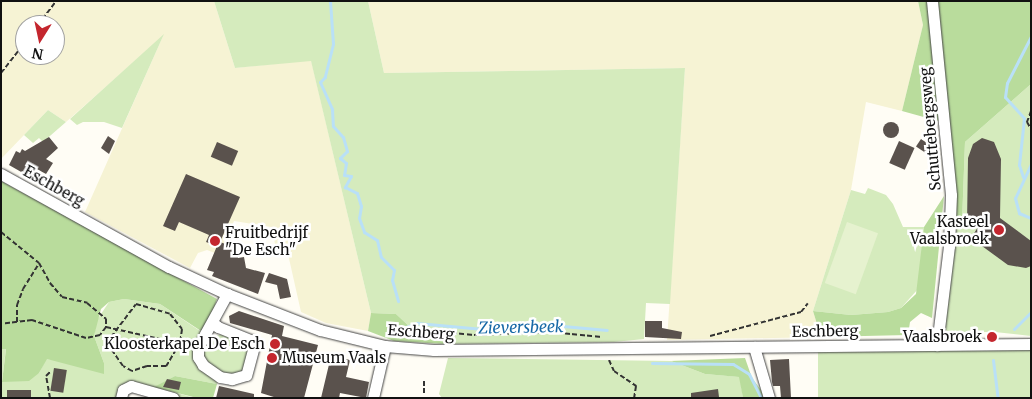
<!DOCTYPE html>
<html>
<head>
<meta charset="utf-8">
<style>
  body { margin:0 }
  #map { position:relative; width:1032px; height:399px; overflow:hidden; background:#fffdf5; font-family:Merriweather,serif }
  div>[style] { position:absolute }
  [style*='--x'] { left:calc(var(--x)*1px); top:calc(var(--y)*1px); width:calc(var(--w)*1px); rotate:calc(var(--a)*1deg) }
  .farmland>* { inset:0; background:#f6f3d4 }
  .green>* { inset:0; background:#d5ebbd; transform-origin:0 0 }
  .forest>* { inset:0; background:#b9dc9c }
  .pitch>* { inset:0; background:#e6f2cf; transform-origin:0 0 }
  .stream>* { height:3px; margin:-1.5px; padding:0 1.5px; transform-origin:1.5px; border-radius:1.5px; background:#b9e0f7 }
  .building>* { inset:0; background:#5a524d; transform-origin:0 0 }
  .round { border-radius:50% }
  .path>* { height:2px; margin-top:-1px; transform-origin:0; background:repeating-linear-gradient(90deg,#333 0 5px,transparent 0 7.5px) }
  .roads { filter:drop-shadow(0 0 1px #444) drop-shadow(0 0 1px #444) }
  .minor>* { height:11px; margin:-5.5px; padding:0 5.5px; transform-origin:5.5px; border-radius:5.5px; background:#fff }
  .dots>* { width:14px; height:14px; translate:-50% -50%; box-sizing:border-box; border:2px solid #fff; border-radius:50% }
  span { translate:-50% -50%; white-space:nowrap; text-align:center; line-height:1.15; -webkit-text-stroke:5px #fff; paint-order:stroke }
  .street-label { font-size:15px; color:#111 }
  .poi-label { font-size:15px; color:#111 }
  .right { translate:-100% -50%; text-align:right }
  .left { translate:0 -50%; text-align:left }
  .water-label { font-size:16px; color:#1768a6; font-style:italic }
  .frame { position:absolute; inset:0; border:2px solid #111; pointer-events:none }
  .north { position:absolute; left:15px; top:15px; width:50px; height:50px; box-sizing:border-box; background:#fff; border:1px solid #a0a0a0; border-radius:50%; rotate:190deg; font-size:14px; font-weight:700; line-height:20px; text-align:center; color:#111 }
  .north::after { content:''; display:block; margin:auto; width:18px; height:22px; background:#c4262e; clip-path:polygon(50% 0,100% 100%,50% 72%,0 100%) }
</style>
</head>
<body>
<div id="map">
  <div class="farmland">
    <div style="clip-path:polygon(evenodd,1px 1px,214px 1px,235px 68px,311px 60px,371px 313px,368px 331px,326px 323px,301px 312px,288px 254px,278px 256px,271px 227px,234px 221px,220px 255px,207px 250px,198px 253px,190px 268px,85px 212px,163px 36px,66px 122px,48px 110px,1px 159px,1px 1px,25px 25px,55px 25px,55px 55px,25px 55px,25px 25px)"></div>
    <div style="clip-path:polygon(368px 1px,918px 1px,923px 25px,902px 111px,866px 102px,851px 190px,813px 311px,821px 337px,667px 340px,685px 68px,384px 73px)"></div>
  </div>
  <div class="green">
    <div style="clip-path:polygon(214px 1px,368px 1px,384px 73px,685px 68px,670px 304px,646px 303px,644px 339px,614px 342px,445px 344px,444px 336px,429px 335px,411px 328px,396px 314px,371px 313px,311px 61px,235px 68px)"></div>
    <div style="clip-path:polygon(164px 34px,122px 128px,104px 122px,83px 122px,77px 125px,70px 119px)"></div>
    <div style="clip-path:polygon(1031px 84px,1031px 336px,995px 332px,948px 332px,945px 329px,956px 224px,962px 223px,965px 142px)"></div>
    <div style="clip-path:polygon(48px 110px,66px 122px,43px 142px,39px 138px,33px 143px,24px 135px)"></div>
    <div style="clip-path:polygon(868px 188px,886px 195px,893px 204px,903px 227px,924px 227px,918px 289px,901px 308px,888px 312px,851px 315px,813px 311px,851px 190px,865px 194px)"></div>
    <div style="clip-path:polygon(124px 299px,160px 304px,209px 337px,224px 334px,243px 341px,248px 347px,244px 369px,238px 374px,220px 375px,217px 384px,175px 376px,155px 387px,195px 398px,176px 398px,129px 384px,119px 398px,1px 398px,1px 349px,6px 348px,2px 382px,39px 373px,46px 359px,104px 363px,94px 336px,97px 320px,109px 302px)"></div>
    <div style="left:1031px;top:350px;width:48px;height:213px;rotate:90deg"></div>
    <div style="clip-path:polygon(448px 358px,671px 361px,705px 374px,740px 377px,743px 398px,442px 398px,439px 394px)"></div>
  </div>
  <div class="forest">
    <div style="clip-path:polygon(918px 1px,1031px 1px,1031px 84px,965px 142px,962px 223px,956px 224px,949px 124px,902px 111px,923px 25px)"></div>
    <div style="clip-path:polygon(1px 181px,217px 299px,210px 319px,201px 331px,160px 304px,124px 299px,109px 302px,101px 309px,94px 336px,104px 363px,104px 374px,47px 359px,39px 373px,29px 381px,2px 382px,6px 349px,1px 349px)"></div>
    <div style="clip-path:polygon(944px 196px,932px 318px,921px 313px,910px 322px,908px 335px,821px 337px,813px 311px,851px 315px,888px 312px,901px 308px,916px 294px,924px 227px)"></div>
    <div style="clip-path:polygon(371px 313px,396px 314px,411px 328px,429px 335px,444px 336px,445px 344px,394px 341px,368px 331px)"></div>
    <div style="clip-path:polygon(745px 358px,752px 378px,767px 398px,743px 398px,739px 377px,705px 374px,671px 361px)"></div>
    <div style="clip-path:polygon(175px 376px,217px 384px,213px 398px,197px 398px,154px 387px)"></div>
  </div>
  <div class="pitch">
    <div style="left:847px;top:222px;width:33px;height:65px;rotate:20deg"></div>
  </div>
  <div class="stream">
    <div style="--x:330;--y:1;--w:43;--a:86"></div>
    <div style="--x:333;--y:44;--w:34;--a:104"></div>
    <div style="--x:325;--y:77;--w:7;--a:135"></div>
    <div style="--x:320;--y:82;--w:30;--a:66"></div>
    <div style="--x:332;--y:109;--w:17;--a:87"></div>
    <div style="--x:333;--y:126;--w:15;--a:48"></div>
    <div style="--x:343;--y:137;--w:15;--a:74"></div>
    <div style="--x:347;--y:151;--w:10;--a:135"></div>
    <div style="--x:340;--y:158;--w:8;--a:40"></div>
    <div style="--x:346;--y:163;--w:12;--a:99"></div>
    <div style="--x:344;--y:175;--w:7;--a:8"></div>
    <div style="--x:351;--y:176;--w:13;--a:119"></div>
    <div style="--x:345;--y:187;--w:13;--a:27"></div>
    <div style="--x:357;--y:193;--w:14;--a:73"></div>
    <div style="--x:361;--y:206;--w:12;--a:99"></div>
    <div style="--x:359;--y:218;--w:15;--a:70"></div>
    <div style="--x:364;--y:232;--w:15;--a:32"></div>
    <div style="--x:377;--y:240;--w:17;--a:77"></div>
    <div style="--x:381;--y:257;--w:18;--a:45"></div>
    <div style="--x:394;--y:270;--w:10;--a:101"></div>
    <div style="--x:392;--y:280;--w:22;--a:74"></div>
    <div style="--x:1031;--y:164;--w:38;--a:115"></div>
    <div style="--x:1015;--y:198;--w:16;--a:75"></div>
    <div style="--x:1019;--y:213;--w:13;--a:23"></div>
    <div style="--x:1023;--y:177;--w:13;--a:-108"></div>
    <div style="--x:1019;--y:165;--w:47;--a:-83.9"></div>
    <div style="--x:1024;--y:118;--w:28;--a:-132"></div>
    <div style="--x:1005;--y:97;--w:14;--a:-82"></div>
    <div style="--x:1007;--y:83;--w:53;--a:-62.9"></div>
    <div style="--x:406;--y:327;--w:12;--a:-20"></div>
    <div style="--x:417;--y:323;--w:77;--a:5.2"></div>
    <div style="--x:494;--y:330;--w:58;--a:-4.9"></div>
    <div style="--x:552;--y:325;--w:55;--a:5.2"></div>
    <div style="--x:1014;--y:329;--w:24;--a:-45"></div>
    <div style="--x:993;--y:360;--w:38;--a:83"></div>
    <div style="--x:652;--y:363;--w:81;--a:0.7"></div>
    <div style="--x:733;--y:364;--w:19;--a:32"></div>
    <div style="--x:749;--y:374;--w:27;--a:63"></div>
  </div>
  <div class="building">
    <div class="round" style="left:883px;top:122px;width:16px;height:16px"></div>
    <div style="clip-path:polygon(108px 136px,115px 141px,109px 154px,101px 148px)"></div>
    <div style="clip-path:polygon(49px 137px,58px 148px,46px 159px,53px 163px,46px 174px,35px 168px,30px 177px,9px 165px,16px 151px,20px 153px,22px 149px,25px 151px)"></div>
    <div style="clip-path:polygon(982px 138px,994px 142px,1001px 159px,1000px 218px,1031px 241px,1031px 266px,1026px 268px,1008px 265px,971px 238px,978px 227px,967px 223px,968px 158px,973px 144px)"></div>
    <div style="left:921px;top:139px;width:11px;height:9px;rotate:34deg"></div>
    <div style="left:899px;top:141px;width:17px;height:24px;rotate:24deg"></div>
    <div style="left:217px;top:142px;width:23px;height:16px;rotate:23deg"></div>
    <div style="clip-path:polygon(186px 174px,240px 197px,220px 242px,236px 248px,238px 258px,244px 257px,246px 268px,265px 273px,258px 294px,212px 276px,214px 272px,207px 270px,217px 246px,206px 242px,209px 235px,179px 222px,175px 231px,163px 226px)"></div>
    <div style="clip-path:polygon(269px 273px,287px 279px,291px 297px,280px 299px,277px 285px,265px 282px)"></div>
    <div style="clip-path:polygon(239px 311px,284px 326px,282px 336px,318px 345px,304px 398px,277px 398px,261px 393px,272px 335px,230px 323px,229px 316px)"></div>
    <div style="clip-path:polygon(645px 321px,662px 321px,662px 328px,682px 332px,681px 339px,645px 337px)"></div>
    <div style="clip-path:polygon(331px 356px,350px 360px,346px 377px,369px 382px,366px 398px,340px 393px,339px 398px,321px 398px)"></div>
    <div style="clip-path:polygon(789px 359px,791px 398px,781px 398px,780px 386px,773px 386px,772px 382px,770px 360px)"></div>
    <div style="left:54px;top:368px;width:13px;height:23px;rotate:9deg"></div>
    <div style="clip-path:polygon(167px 379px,181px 382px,179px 390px,163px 387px)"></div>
    <div style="clip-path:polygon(219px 386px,254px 394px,254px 398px,216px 398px)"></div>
    <div style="clip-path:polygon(718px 389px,719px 397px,691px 398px,691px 393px)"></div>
    <div style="left:7px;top:390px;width:24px;height:8px"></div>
  </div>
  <div class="path">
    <div style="--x:38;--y:25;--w:30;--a:-53"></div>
    <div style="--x:1;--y:73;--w:39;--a:-52"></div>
    <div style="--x:1031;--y:111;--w:12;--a:110"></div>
    <div style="--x:1027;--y:122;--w:8;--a:60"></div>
    <div style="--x:1;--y:232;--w:49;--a:39.2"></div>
    <div style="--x:39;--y:263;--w:23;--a:61"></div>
    <div style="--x:50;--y:283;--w:18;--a:49"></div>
    <div style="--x:62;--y:297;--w:26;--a:13"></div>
    <div style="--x:87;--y:303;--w:25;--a:40"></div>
    <div style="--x:106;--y:319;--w:8;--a:90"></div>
    <div style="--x:106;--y:327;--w:10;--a:127"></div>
    <div style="--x:100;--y:335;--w:14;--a:168"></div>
    <div style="--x:86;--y:338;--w:57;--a:-161.6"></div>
    <div style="--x:32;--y:320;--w:31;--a:173"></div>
    <div style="--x:136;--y:304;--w:35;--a:16"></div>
    <div style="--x:170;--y:314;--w:19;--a:51"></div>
    <div style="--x:182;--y:329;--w:14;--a:98"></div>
    <div style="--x:180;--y:343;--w:27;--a:121"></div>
    <div style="--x:166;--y:366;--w:19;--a:180"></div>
    <div style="--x:147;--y:366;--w:16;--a:162"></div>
    <div style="--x:132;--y:371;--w:10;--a:-151"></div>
    <div style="--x:123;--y:366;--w:21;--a:-125"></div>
    <div style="--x:111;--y:349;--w:12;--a:-90"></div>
    <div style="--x:111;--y:337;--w:41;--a:-52.9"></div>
    <div style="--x:17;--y:322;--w:17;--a:-90"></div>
    <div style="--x:17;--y:305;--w:17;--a:-69"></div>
    <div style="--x:23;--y:289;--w:31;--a:-58"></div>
    <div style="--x:106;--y:327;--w:83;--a:12.5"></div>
    <div style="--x:401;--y:336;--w:22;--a:-16"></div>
    <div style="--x:422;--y:330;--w:52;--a:5.5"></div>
    <div style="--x:474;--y:335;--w:76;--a:-2.3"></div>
    <div style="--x:550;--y:332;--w:52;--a:5.5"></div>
    <div style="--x:710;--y:336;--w:94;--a:-14.8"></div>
    <div style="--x:801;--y:312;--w:11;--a:-52"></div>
    <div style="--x:609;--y:360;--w:12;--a:66"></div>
    <div style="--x:614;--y:371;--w:27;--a:34"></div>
    <div style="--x:636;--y:386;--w:12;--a:99"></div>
    <div style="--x:424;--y:393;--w:12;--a:-90"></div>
    <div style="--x:50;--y:398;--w:22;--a:-100"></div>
    <div style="--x:46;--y:376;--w:6;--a:-45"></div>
  </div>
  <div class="roads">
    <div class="minor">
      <div style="--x:932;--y:1;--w:195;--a:84.4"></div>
      <div style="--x:951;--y:195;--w:51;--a:92.2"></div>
      <div style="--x:949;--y:246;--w:100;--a:96.9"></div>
      <div style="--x:1;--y:174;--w:192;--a:29"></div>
      <div style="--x:169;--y:267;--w:64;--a:25"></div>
      <div style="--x:227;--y:294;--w:100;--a:21.2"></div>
      <div style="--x:320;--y:330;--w:67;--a:13.8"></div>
      <div style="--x:385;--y:346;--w:49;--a:4.7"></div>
      <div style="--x:434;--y:350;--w:597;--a:-0.58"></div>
      <div style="--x:212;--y:322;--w:8;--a:40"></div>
      <div style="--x:218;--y:327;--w:35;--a:22"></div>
      <div style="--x:251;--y:340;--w:7;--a:63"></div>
      <div style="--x:254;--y:346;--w:30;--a:105"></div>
      <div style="--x:246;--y:375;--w:15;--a:164"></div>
      <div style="--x:232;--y:379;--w:12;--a:-171"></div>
      <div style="--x:220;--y:377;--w:21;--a:-145"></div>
      <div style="--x:203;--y:365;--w:9;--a:-122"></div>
      <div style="--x:198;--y:357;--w:9;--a:-90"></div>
      <div style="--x:198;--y:348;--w:16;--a:-63"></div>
      <div style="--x:205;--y:334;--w:46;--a:-61.2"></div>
      <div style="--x:754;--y:347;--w:53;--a:73.6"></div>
      <div style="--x:121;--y:398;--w:8;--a:-76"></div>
      <div style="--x:123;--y:390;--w:9;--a:-27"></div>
      <div style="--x:131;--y:386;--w:44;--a:15.9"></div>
      <div style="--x:373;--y:398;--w:53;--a:-77"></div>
    </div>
  </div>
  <div class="dots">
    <div style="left:999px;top:230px;background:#c4262e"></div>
    <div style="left:215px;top:241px;background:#c4262e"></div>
    <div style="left:992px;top:337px;background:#c4262e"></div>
    <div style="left:275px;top:344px;background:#c4262e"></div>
    <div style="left:272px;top:358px;background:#c4262e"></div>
  </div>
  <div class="street-label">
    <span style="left:930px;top:129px;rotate:-95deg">Schuttebergsweg</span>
    <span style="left:54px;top:186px;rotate:29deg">Eschberg</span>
    <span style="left:825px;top:331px;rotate:-1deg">Eschberg</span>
    <span style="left:421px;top:332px;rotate:4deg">Eschberg</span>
  </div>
  <div class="poi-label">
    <span class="right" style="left:989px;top:230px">Kasteel<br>Vaalsbroek</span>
    <span class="left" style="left:225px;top:241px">Fruitbedrijf<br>"De Esch"</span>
    <span class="right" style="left:982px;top:337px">Vaalsbroek</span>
    <span class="right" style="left:265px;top:344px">Kloosterkapel De Esch</span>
    <span class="left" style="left:282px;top:358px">Museum Vaals</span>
  </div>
  <div class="water-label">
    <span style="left:521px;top:327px;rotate:-1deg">Zieversbeek</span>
  </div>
  <div class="frame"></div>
  <div class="north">N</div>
</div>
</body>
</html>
